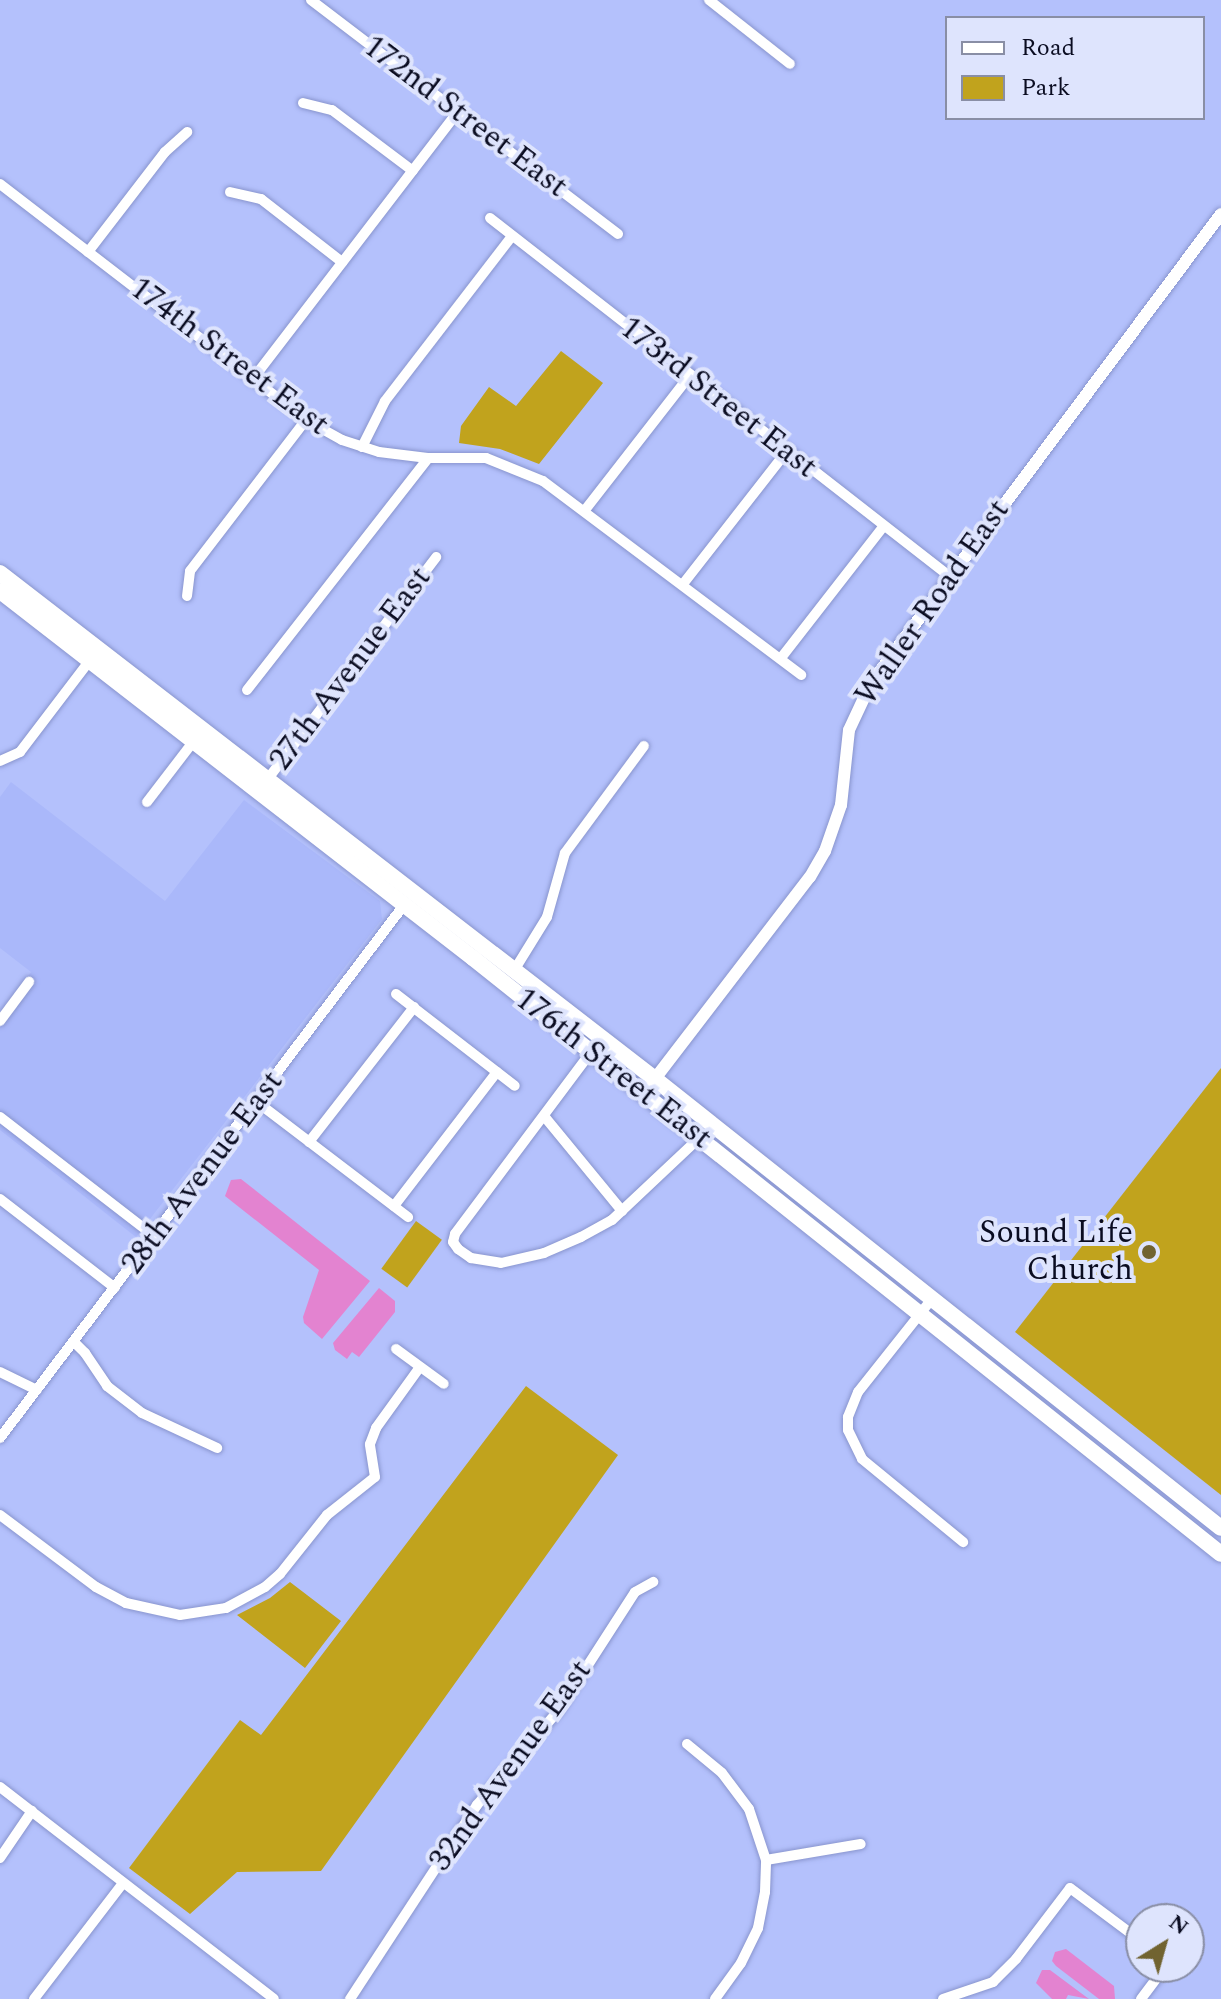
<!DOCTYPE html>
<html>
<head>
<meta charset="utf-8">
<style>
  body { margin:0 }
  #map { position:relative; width:1221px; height:1999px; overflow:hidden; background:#b4c1fc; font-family:Spectral,serif }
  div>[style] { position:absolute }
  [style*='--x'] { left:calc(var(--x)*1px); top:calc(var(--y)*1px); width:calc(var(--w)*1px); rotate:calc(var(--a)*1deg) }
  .built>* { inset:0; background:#aab8fa }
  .green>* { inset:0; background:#c1a31d; transform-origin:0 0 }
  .water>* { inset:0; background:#e383d0 }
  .roads { filter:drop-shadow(0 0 2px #8995ce) drop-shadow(0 0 2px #8995ce) }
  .minor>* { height:10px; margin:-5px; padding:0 5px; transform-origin:5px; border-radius:5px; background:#fff }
  .tertiary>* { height:12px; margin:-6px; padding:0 6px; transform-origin:6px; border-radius:6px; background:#fff }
  .primary>* { height:16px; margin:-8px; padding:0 8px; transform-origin:8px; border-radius:8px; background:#fff }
  .dots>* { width:22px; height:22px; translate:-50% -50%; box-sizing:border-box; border:4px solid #dee4fd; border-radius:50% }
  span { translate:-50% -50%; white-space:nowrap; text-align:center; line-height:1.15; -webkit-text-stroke:8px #dee4fd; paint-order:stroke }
  .street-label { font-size:32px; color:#0a0c21 }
  .poi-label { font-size:32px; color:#0a0c21 }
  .right { translate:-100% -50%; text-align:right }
  .legend { position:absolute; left:945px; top:16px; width:260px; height:104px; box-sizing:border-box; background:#dee4fd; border:2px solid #898ea5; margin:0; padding:10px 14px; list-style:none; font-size:24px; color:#0a0c21 }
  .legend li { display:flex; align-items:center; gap:16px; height:40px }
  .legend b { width:40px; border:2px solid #898ea5 }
  .north { position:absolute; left:1125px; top:1903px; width:80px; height:80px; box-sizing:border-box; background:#dee4fd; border:2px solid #898ea5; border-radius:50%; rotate:37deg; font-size:22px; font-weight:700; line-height:32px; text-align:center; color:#0a0c21 }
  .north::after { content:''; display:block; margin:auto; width:28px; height:36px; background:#716330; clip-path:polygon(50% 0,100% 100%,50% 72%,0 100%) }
</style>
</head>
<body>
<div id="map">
  <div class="built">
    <div style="clip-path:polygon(11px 782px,165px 901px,244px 800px,380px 901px,382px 919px,136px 1237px,0 1130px,0 1013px,31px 972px,0 948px,0 797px)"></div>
  </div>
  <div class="green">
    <div style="clip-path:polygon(561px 351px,603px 383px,539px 464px,500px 449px,459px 443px,461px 426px,489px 387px,516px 406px)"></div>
    <div style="clip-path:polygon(1221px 1068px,1221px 1495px,1015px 1332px)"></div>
    <div style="left:416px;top:1221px;width:32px;height:59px;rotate:36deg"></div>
    <div style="clip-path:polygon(526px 1386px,618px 1455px,321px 1871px,237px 1872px,190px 1914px,129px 1868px,240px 1720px,261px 1735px)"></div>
    <div style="clip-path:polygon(290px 1582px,341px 1621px,305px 1668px,237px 1615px,270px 1598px)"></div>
  </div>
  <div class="water">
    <div style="clip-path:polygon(241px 1179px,370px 1281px,322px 1339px,304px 1323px,303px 1317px,319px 1270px,225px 1196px,231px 1180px)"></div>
    <div style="clip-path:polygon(379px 1288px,395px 1301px,395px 1312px,359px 1357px,352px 1352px,347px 1359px,335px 1350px,333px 1343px)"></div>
    <div style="clip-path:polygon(1066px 1949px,1114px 1986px,1115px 1999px,1099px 1999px,1056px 1966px,1052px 1961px,1055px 1952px)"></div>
    <div style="clip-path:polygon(1042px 1970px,1050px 1970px,1089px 1999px,1068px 1995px,1066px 1999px,1052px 1999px,1036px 1983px)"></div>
  </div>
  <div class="roads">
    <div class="minor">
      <div style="--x:311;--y:0;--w:386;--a:37.3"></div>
      <div style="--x:709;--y:0;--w:103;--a:38.3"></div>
      <div style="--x:303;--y:103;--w:30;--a:14"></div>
      <div style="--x:332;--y:110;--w:101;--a:37"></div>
      <div style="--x:0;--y:184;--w:386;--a:37.6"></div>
      <div style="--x:306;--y:420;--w:41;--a:29.1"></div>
      <div style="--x:342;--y:440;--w:39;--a:18"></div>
      <div style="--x:379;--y:452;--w:49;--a:7"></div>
      <div style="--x:428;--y:458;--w:58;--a:0"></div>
      <div style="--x:486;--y:458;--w:61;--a:22"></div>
      <div style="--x:543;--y:481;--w:323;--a:36.9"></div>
      <div style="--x:230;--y:192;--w:32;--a:13"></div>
      <div style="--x:261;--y:199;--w:103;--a:37.9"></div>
      <div style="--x:490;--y:218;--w:581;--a:37.94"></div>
      <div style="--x:88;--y:252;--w:126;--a:-52.4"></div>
      <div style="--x:165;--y:152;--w:30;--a:-42"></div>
      <div style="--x:252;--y:380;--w:337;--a:-52.5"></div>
      <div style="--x:362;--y:447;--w:51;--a:-63.4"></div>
      <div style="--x:385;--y:401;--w:208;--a:-52.4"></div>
      <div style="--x:585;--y:510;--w:171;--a:-52.1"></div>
      <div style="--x:683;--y:584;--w:169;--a:-52"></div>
      <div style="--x:187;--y:596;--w:25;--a:-83"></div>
      <div style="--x:190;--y:571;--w:190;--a:-52.5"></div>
      <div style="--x:781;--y:658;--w:166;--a:-52.1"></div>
      <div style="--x:247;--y:690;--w:294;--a:-52"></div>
      <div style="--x:0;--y:761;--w:22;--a:-24"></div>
      <div style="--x:20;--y:752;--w:116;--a:-52.7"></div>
      <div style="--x:267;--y:780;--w:280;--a:-52.8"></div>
      <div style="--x:147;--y:802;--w:76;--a:-52.5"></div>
      <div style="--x:515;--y:969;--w:61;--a:-58.4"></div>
      <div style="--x:547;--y:917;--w:66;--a:-74.3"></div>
      <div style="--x:565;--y:853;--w:133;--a:-53.6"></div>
      <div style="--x:396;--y:994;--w:150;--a:37.7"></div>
      <div style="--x:0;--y:1021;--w:49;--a:-53.4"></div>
      <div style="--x:591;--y:1052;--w:227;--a:126.8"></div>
      <div style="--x:455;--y:1234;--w:8;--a:104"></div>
      <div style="--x:453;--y:1242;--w:9;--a:54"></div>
      <div style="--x:458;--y:1249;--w:16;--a:35"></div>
      <div style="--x:471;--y:1258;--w:30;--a:9"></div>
      <div style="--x:501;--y:1263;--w:44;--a:-13.1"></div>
      <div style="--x:544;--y:1253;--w:40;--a:-23.4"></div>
      <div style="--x:581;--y:1237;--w:35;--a:-29"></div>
      <div style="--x:612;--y:1220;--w:121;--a:-43.3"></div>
      <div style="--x:257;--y:1102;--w:190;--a:37.3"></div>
      <div style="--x:544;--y:1116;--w:123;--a:50.6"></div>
      <div style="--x:0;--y:1117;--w:196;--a:37.7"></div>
      <div style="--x:309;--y:1142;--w:171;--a:-52.1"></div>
      <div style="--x:0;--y:1199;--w:145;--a:37.7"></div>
      <div style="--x:394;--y:1206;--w:169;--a:-52.5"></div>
      <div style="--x:931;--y:1300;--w:117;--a:128.4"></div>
      <div style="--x:858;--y:1392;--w:27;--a:112"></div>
      <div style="--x:848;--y:1417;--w:13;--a:90"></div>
      <div style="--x:848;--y:1430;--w:32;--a:64"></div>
      <div style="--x:862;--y:1459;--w:131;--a:39.4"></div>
      <div style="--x:74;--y:1342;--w:16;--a:45"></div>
      <div style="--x:85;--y:1353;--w:40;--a:56"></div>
      <div style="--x:107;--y:1386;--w:44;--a:37.6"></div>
      <div style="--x:142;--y:1413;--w:83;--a:25"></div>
      <div style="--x:396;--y:1349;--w:59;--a:36.1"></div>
      <div style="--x:0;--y:1372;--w:41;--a:25.9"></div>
      <div style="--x:0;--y:1438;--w:669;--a:-52.84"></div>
      <div style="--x:0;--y:1515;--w:120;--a:36.9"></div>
      <div style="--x:96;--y:1587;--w:34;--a:28"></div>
      <div style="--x:126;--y:1603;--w:55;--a:12.5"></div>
      <div style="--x:180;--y:1615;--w:47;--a:-8.7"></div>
      <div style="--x:226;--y:1608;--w:44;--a:-28.3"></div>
      <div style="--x:265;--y:1587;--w:20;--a:-41"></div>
      <div style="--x:280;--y:1574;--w:75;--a:-51.5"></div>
      <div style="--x:327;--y:1515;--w:61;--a:-38.4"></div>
      <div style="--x:375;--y:1477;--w:33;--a:-99"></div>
      <div style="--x:370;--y:1444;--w:17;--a:-69"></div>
      <div style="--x:376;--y:1428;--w:75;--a:-54.2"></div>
      <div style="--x:687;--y:1744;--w:45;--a:39.6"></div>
      <div style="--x:722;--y:1773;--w:45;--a:53.1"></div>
      <div style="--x:749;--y:1809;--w:54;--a:71.6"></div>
      <div style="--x:766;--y:1860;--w:96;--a:-9.6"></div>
      <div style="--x:0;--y:1787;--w:346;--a:37.7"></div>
      <div style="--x:0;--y:1858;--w:57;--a:-55.8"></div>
      <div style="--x:34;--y:1999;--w:146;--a:-52.5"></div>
      <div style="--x:350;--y:1999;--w:232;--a:-56.8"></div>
      <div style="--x:477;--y:1805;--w:125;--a:-49.2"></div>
      <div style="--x:559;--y:1710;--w:140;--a:-57.2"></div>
      <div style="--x:635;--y:1592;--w:21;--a:-29"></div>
      <div style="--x:715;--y:1999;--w:44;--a:-54.2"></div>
      <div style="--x:741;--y:1963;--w:39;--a:-64"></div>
      <div style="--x:758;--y:1928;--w:37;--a:-79"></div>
      <div style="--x:765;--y:1892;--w:32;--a:-88"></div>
      <div style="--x:943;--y:1999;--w:53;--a:-18.8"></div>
      <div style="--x:993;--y:1982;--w:33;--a:-45"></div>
      <div style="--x:1016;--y:1959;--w:89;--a:-52.7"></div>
      <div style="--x:1070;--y:1888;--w:89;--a:36.7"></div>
      <div style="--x:1141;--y:1999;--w:40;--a:-53"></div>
    </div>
    <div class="tertiary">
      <div style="--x:644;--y:1093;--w:272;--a:-52.5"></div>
      <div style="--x:810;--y:877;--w:30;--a:-60"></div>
      <div style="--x:825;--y:851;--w:49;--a:-70.8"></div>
      <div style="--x:841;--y:805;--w:75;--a:-83.9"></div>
      <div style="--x:849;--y:730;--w:52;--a:-64.9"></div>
      <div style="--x:871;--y:683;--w:585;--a:-53.27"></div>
    </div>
    <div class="primary">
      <div style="--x:0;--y:573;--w:828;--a:37.69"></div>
      <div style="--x:655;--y:1079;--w:722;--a:38.42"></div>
      <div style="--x:0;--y:591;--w:599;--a:37.81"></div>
      <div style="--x:473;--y:958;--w:956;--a:38.55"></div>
    </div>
  </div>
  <div class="dots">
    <div style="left:1149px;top:1252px;background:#716330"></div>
  </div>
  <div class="street-label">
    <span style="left:465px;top:117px;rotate:37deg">172nd Street East</span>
    <span style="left:229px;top:357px;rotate:37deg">174th Street East</span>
    <span style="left:718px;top:398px;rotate:38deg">173rd Street East</span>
    <span style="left:933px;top:603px;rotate:-55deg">Waller Road East</span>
    <span style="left:351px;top:669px;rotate:-53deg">27th Avenue East</span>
    <span style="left:613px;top:1069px;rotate:38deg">176th Street East</span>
    <span style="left:203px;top:1173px;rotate:-53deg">28th Avenue East</span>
    <span style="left:511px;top:1766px;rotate:-54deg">32nd Avenue East</span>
  </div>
  <div class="poi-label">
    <span class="right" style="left:1133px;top:1252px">Sound Life<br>Church</span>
  </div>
  <ul class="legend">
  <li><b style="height:10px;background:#fff"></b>Road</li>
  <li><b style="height:22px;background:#c1a31d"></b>Park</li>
  </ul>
  <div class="north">N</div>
</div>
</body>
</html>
